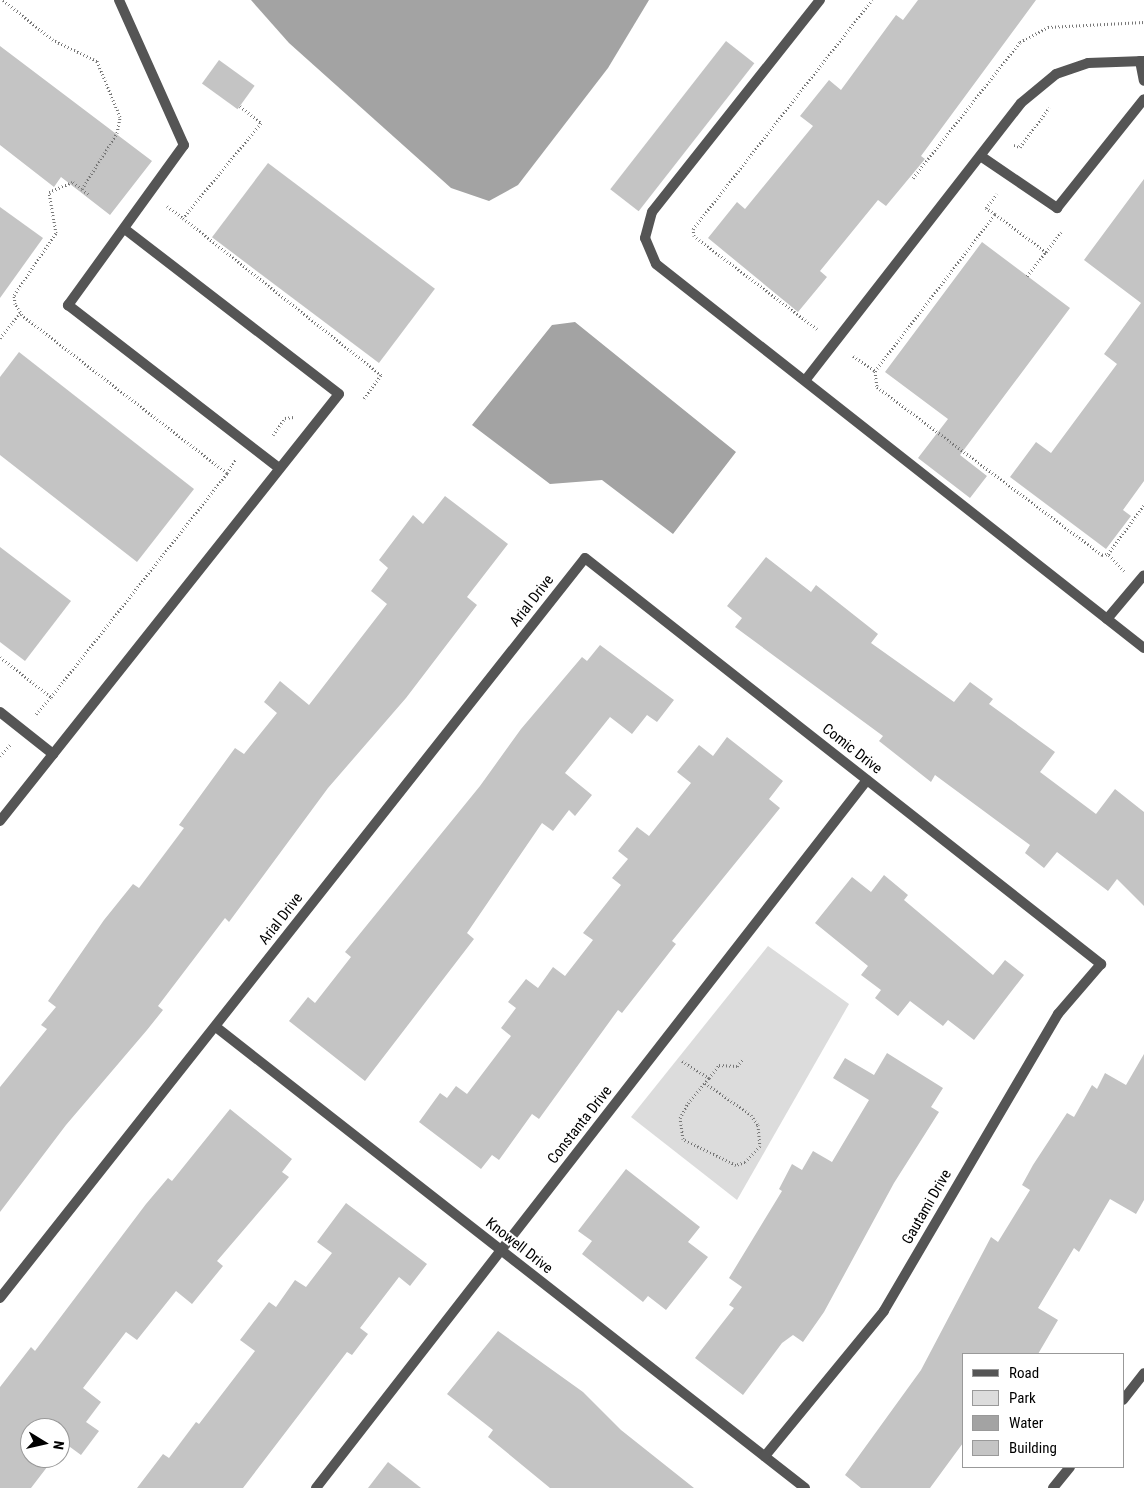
<!DOCTYPE html>
<html>
<head>
<meta charset="utf-8">
<style>
  body { margin:0 }
  #map { position:relative; width:1144px; height:1488px; overflow:hidden; background:#fff; font-family:"Roboto Condensed",sans-serif }
  div>[style] { position:absolute }
  [style*='--x'] { left:calc(var(--x)*1px); top:calc(var(--y)*1px); width:calc(var(--w)*1px); rotate:calc(var(--a)*1deg) }
  .green>* { inset:0; background:#dcdcdc }
  .water>* { inset:0; background:#a3a3a3 }
  .building>* { inset:0; background:#c4c4c4; transform-origin:0 0 }
  .path>* { height:3px; margin-top:-1.5px; transform-origin:0; background:repeating-linear-gradient(90deg,#777 0 1px,transparent 0 3.5px) }
  .service>* { height:10px; margin:-5px; padding:0 5px; transform-origin:5px; border-radius:5px; background:#555 }
  .minor>* { height:10px; margin:-5px; padding:0 5px; transform-origin:5px; border-radius:5px; background:#555 }
  span { translate:-50% -50%; white-space:nowrap; text-align:center; line-height:1.15; -webkit-text-stroke:4px #fff; paint-order:stroke }
  .street-label { font-size:15px; color:#000 }
  .legend { position:absolute; left:962px; top:1353px; width:162px; height:115px; box-sizing:border-box; background:#fff; border:1px solid #999; margin:0; padding:6px 9px; list-style:none; font-size:15px; color:#000 }
  .legend li { display:flex; align-items:center; gap:10px; height:25px }
  .legend b { width:25px; border:1px solid #999 }
  .north { position:absolute; left:20px; top:1418px; width:50px; height:50px; box-sizing:border-box; background:#fff; border:1px solid #999; border-radius:50%; rotate:99deg; font-size:14px; font-weight:700; line-height:20px; text-align:center; color:#000 }
  .north::after { content:''; display:block; margin:auto; width:18px; height:22px; background:#000; clip-path:polygon(50% 0,100% 100%,50% 72%,0 100%) }
</style>
</head>
<body>
<div id="map">
  <div class="green">
    <div style="clip-path:polygon(768px 946px,849px 1004px,737px 1200px,631px 1117px)"></div>
  </div>
  <div class="water">
    <div style="clip-path:polygon(251px 0,649px 0,608px 68px,518px 185px,489px 201px,451px 188px,289px 43px)"></div>
    <div style="clip-path:polygon(575px 322px,736px 452px,673px 534px,602px 480px,550px 484px,472px 425px,552px 325px)"></div>
  </div>
  <div class="building">
    <div style="clip-path:polygon(918px 0,1036px 0,921px 156px,925px 159px,886px 206px,878px 200px,820px 271px,827px 277px,798px 312px,708px 238px,737px 202px,745px 209px,813px 126px,800px 116px,829px 80px,841px 90px,896px 15px,903px 20px)"></div>
    <div style="left:726px;top:41px;width:36px;height:188px;rotate:38deg"></div>
    <div style="clip-path:polygon(0 46px,152px 161px,110px 215px,61px 177px,54px 187px,0 145px)"></div>
    <div style="left:219px;top:60px;width:44px;height:29px;rotate:36deg"></div>
    <div style="left:268px;top:163px;width:209px;height:93px;rotate:37deg"></div>
    <div style="clip-path:polygon(1144px 179px,1144px 481px,1123px 510px,1131px 516px,1106px 549px,1010px 477px,1036px 442px,1051px 453px,1117px 364px,1104px 354px,1141px 303px,1084px 260px)"></div>
    <div style="clip-path:polygon(0 207px,43px 238px,0 298px)"></div>
    <div style="clip-path:polygon(982px 242px,1070px 308px,960px 455px,987px 476px,970px 498px,918px 458px,948px 419px,885px 372px)"></div>
    <div style="clip-path:polygon(19px 352px,194px 489px,137px 562px,0 455px,0 377px)"></div>
    <div style="clip-path:polygon(445px 496px,508px 544px,467px 597px,477px 605px,406px 698px,328px 788px,229px 922px,225px 918px,158px 1006px,163px 1010px,147px 1030px,66px 1125px,0 1212px,0 1087px,47px 1029px,41px 1025px,56px 1007px,48px 1001px,104px 920px,133px 884px,139px 888px,184px 828px,179px 825px,235px 748px,244px 754px,277px 713px,264px 702px,280px 681px,309px 705px,387px 604px,371px 591px,388px 568px,379px 560px,413px 515px,423px 524px)"></div>
    <div style="clip-path:polygon(0 547px,71px 601px,25px 661px,0 642px)"></div>
    <div style="clip-path:polygon(766px 557px,811px 592px,816px 585px,878px 634px,871px 643px,954px 702px,970px 682px,993px 699px,989px 704px,1055px 752px,1040px 772px,1096px 814px,1115px 789px,1144px 812px,1144px 906px,1117px 879px,1108px 891px,1057px 852px,1044px 868px,1025px 853px,1030px 845px,935px 775px,931px 782px,879px 741px,883px 736px,735px 627px,742px 618px,727px 606px)"></div>
    <div style="clip-path:polygon(600px 645px,674px 700px,657px 722px,647px 715px,632px 734px,610px 717px,565px 773px,592px 795px,575px 816px,569px 810px,553px 831px,542px 823px,467px 933px,474px 939px,365px 1081px,289px 1021px,308px 997px,315px 1003px,351px 957px,345px 952px,480px 786px,521px 729px,582px 657px,587px 661px)"></div>
    <div style="clip-path:polygon(727px 737px,783px 781px,769px 799px,780px 808px,672px 941px,676px 944px,622px 1013px,618px 1010px,539px 1119px,532px 1114px,499px 1160px,492px 1155px,481px 1169px,419px 1122px,440px 1093px,447px 1098px,456px 1086px,467px 1094px,511px 1036px,501px 1028px,516px 1008px,508px 1002px,526px 979px,538px 988px,553px 967px,565px 976px,593px 940px,583px 933px,621px 885px,612px 878px,628px 859px,618px 851px,637px 827px,649px 836px,691px 783px,677px 772px,699px 745px,713px 756px)"></div>
    <div style="clip-path:polygon(884px 875px,908px 895px,904px 900px,993px 975px,1005px 960px,1024px 975px,974px 1040px,948px 1020px,943px 1026px,910px 1001px,898px 1016px,875px 998px,881px 990px,861px 975px,868px 966px,815px 923px,852px 877px,871px 892px)"></div>
    <div style="clip-path:polygon(887px 1053px,943px 1088px,931px 1107px,939px 1112px,894px 1183px,824px 1312px,803px 1342px,793px 1335px,782px 1343px,743px 1395px,695px 1358px,734px 1308px,729px 1305px,742px 1287px,729px 1278px,782px 1191px,779px 1189px,792px 1164px,802px 1170px,813px 1151px,832px 1162px,869px 1100px,833px 1078px,845px 1058px,874px 1075px)"></div>
    <div style="clip-path:polygon(1144px 1054px,1144px 1200px,1136px 1214px,1110px 1199px,1079px 1252px,1074px 1248px,1038px 1308px,1058px 1320px,1038px 1354px,963px 1354px,963px 1443px,930px 1488px,861px 1488px,845px 1475px,921px 1370px,991px 1237px,998px 1242px,1030px 1190px,1022px 1185px,1033px 1165px,1067px 1113px,1074px 1117px,1092px 1085px,1097px 1089px,1105px 1073px,1126px 1085px)"></div>
    <div style="clip-path:polygon(230px 1109px,292px 1159px,282px 1172px,289px 1177px,217px 1261px,223px 1266px,192px 1304px,176px 1291px,137px 1340px,126px 1332px,83px 1388px,101px 1402px,86px 1422px,99px 1431px,81px 1455px,66px 1444px,60px 1451px,60px 1428px,30px 1428px,30px 1458px,54px 1458px,31px 1488px,0 1488px,0 1387px,31px 1347px,35px 1351px,146px 1204px,168px 1178px,172px 1181px)"></div>
    <div style="clip-path:polygon(626px 1169px,700px 1227px,688px 1242px,708px 1257px,666px 1310px,648px 1296px,643px 1302px,582px 1254px,592px 1241px,578px 1231px)"></div>
    <div style="clip-path:polygon(346px 1203px,427px 1264px,410px 1286px,399px 1277px,360px 1328px,368px 1334px,352px 1355px,347px 1352px,243px 1488px,137px 1488px,163px 1454px,169px 1458px,196px 1422px,199px 1424px,255px 1351px,240px 1340px,269px 1302px,276px 1307px,295px 1280px,306px 1287px,332px 1253px,317px 1242px)"></div>
    <div style="clip-path:polygon(498px 1331px,583px 1392px,621px 1430px,694px 1488px,550px 1488px,488px 1437px,493px 1430px,447px 1394px)"></div>
    <div style="clip-path:polygon(388px 1462px,421px 1488px,368px 1488px)"></div>
  </div>
  <div class="path">
    <div style="--x:240;--y:106;--w:27;--a:39"></div>
    <div style="--x:261;--y:123;--w:123;--a:129.4"></div>
    <div style="--x:183;--y:218;--w:253;--a:38.4"></div>
    <div style="--x:381;--y:375;--w:29;--a:126"></div>
    <div style="--x:1014;--y:145;--w:6;--a:18"></div>
    <div style="--x:1020;--y:147;--w:49;--a:-53.4"></div>
    <div style="--x:913;--y:178;--w:173;--a:-51.8"></div>
    <div style="--x:1020;--y:42;--w:32;--a:-28"></div>
    <div style="--x:1048;--y:27;--w:96;--a:-3"></div>
    <div style="--x:82;--y:189;--w:8;--a:40"></div>
    <div style="--x:167;--y:206;--w:20;--a:37"></div>
    <div style="--x:995;--y:214;--w:11;--a:-146"></div>
    <div style="--x:986;--y:208;--w:18;--a:-52"></div>
    <div style="--x:1027;--y:276;--w:31;--a:-52"></div>
    <div style="--x:817;--y:329;--w:154;--a:-142.9"></div>
    <div style="--x:694;--y:236;--w:7;--a:-98"></div>
    <div style="--x:693;--y:229;--w:291;--a:-52"></div>
    <div style="--x:0;--y:338;--w:32;--a:-51"></div>
    <div style="--x:853;--y:356;--w:27;--a:34"></div>
    <div style="--x:875;--y:371;--w:198;--a:-52.6"></div>
    <div style="--x:995;--y:214;--w:64;--a:36.7"></div>
    <div style="--x:1046;--y:252;--w:25;--a:-53"></div>
    <div style="--x:875;--y:371;--w:16;--a:83"></div>
    <div style="--x:877;--y:387;--w:281;--a:36.7"></div>
    <div style="--x:1102;--y:555;--w:6;--a:-9"></div>
    <div style="--x:273;--y:435;--w:21;--a:-55"></div>
    <div style="--x:285;--y:418;--w:9;--a:-6"></div>
    <div style="--x:227;--y:473;--w:17;--a:-57"></div>
    <div style="--x:1124;--y:571;--w:23;--a:-133"></div>
    <div style="--x:1108;--y:554;--w:61;--a:-53.7"></div>
    <div style="--x:0;--y:657;--w:65;--a:38.1"></div>
    <div style="--x:51;--y:697;--w:285;--a:-51.8"></div>
    <div style="--x:227;--y:473;--w:259;--a:-142.4"></div>
    <div style="--x:22;--y:315;--w:13;--a:-122"></div>
    <div style="--x:15;--y:304;--w:9;--a:-96"></div>
    <div style="--x:14;--y:295;--w:75;--a:-55.9"></div>
    <div style="--x:56;--y:233;--w:42;--a:-99.7"></div>
    <div style="--x:49;--y:192;--w:26;--a:-23"></div>
    <div style="--x:73;--y:182;--w:11;--a:38"></div>
    <div style="--x:82;--y:189;--w:66;--a:-58"></div>
    <div style="--x:117;--y:133;--w:16;--a:-79"></div>
    <div style="--x:120;--y:117;--w:61;--a:-112.3"></div>
    <div style="--x:97;--y:61;--w:49;--a:-154.5"></div>
    <div style="--x:53;--y:40;--w:64;--a:-141.3"></div>
    <div style="--x:36;--y:714;--w:23;--a:-49"></div>
    <div style="--x:0;--y:756;--w:15;--a:-48"></div>
    <div style="--x:682;--y:1061;--w:32;--a:32"></div>
    <div style="--x:709;--y:1078;--w:16;--a:-52"></div>
    <div style="--x:719;--y:1065;--w:18;--a:3"></div>
    <div style="--x:737;--y:1066;--w:9;--a:-49"></div>
    <div style="--x:705;--y:1083;--w:56;--a:34.8"></div>
    <div style="--x:751;--y:1115;--w:12;--a:55"></div>
    <div style="--x:758;--y:1125;--w:21;--a:85"></div>
    <div style="--x:760;--y:1146;--w:22;--a:133"></div>
    <div style="--x:745;--y:1162;--w:9;--a:162"></div>
    <div style="--x:736;--y:1165;--w:59;--a:-153.9"></div>
    <div style="--x:683;--y:1139;--w:21;--a:-98"></div>
    <div style="--x:680;--y:1118;--w:17;--a:-62"></div>
    <div style="--x:688;--y:1103;--w:33;--a:-50"></div>
  </div>
  <div class="service">
    <div style="--x:119;--y:0;--w:159;--a:65.9"></div>
    <div style="--x:184;--y:145;--w:198;--a:125.9"></div>
    <div style="--x:68;--y:305;--w:267;--a:37.7"></div>
    <div style="--x:820;--y:0;--w:270;--a:128.4"></div>
    <div style="--x:652;--y:212;--w:27;--a:105"></div>
    <div style="--x:645;--y:238;--w:28;--a:67"></div>
    <div style="--x:656;--y:264;--w:621;--a:38.2"></div>
    <div style="--x:1140;--y:61;--w:20;--a:79"></div>
    <div style="--x:982;--y:157;--w:91;--a:34.2"></div>
    <div style="--x:1057;--y:208;--w:139;--a:-51.4"></div>
    <div style="--x:807;--y:378;--w:348;--a:-52.1"></div>
    <div style="--x:1021;--y:103;--w:45;--a:-39.6"></div>
    <div style="--x:1056;--y:74;--w:34;--a:-19"></div>
    <div style="--x:1088;--y:63;--w:56;--a:-2"></div>
    <div style="--x:1107;--y:619;--w:57;--a:-49.9"></div>
    <div style="--x:0;--y:712;--w:68;--a:38.4"></div>
    <div style="--x:0;--y:821;--w:545;--a:-51.55"></div>
    <div style="--x:339;--y:394;--w:269;--a:-142.4"></div>
  </div>
  <div class="minor">
    <div style="--x:216;--y:1027;--w:748;--a:38.05"></div>
    <div style="--x:0;--y:1298;--w:943;--a:-51.67"></div>
    <div style="--x:585;--y:558;--w:657;--a:38.2"></div>
    <div style="--x:1101;--y:964;--w:66;--a:130.7"></div>
    <div style="--x:1058;--y:1014;--w:344;--a:120.4"></div>
    <div style="--x:884;--y:1311;--w:188;--a:129.4"></div>
    <div style="--x:1123;--y:1400;--w:34;--a:-52"></div>
    <div style="--x:316;--y:1488;--w:897;--a:-52.11"></div>
    <div style="--x:1053;--y:1488;--w:27;--a:-51"></div>
  </div>
  <div class="street-label">
    <span style="left:532px;top:601px;rotate:-52deg">Arial Drive</span>
    <span style="left:852px;top:749px;rotate:38deg">Comic Drive</span>
    <span style="left:281px;top:919px;rotate:-52deg">Arial Drive</span>
    <span style="left:580px;top:1125px;rotate:-52deg">Constanta Drive</span>
    <span style="left:927px;top:1207px;rotate:-60deg">Gautami Drive</span>
    <span style="left:519px;top:1246px;rotate:38deg">Knowell Drive</span>
  </div>
  <ul class="legend">
  <li><b style="height:6px;background:#555"></b>Road</li>
  <li><b style="height:14px;background:#dcdcdc"></b>Park</li>
  <li><b style="height:14px;background:#a3a3a3"></b>Water</li>
  <li><b style="height:14px;background:#c4c4c4"></b>Building</li>
  </ul>
  <div class="north">N</div>
</div>
</body>
</html>
